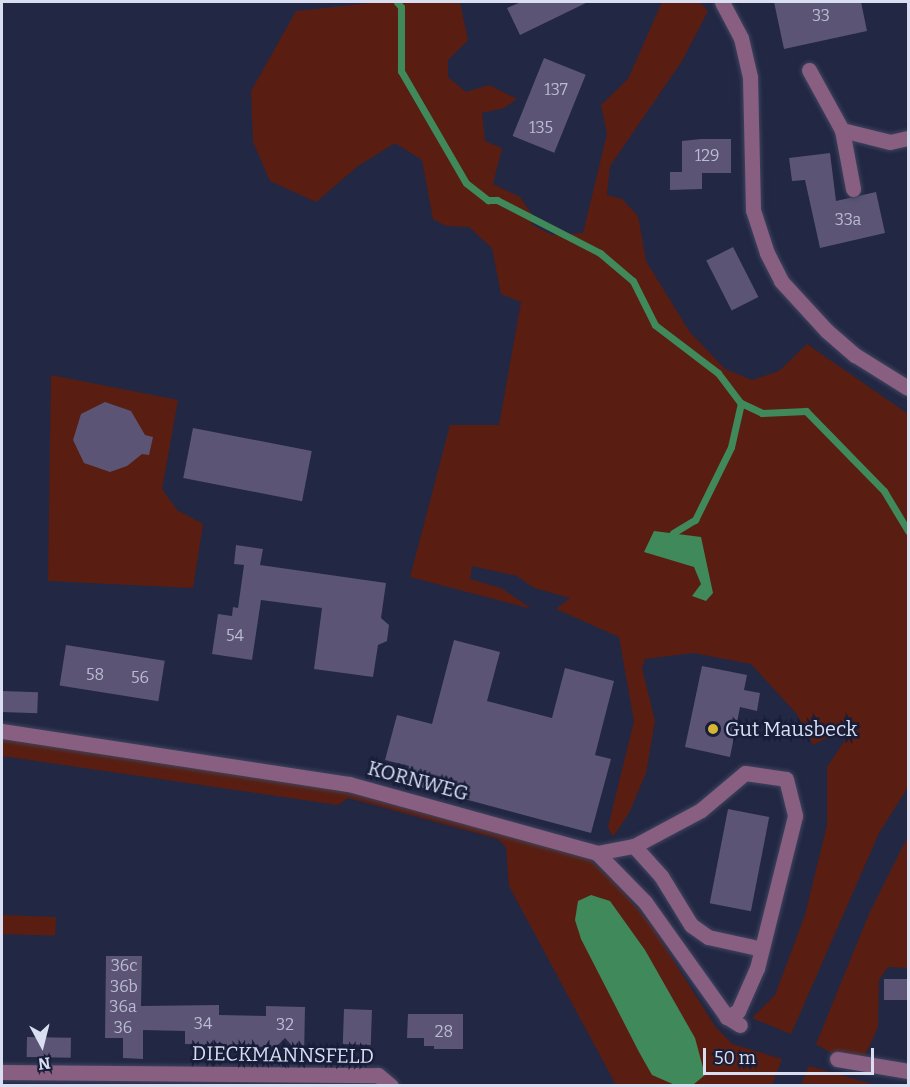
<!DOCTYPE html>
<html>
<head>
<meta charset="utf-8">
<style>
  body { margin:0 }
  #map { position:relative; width:910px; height:1087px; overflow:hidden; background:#222743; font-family:Bitter,serif }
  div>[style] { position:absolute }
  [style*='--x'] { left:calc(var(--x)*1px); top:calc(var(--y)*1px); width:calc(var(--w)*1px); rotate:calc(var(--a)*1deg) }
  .green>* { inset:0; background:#591e11; transform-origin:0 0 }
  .water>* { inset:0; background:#40895b }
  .stream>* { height:7px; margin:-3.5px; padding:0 3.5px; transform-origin:3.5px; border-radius:3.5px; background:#40895b }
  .building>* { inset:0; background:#5b5474; transform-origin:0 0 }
  .roads { filter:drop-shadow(0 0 2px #3f445f) drop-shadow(0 0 2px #3f445f) }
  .minor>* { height:15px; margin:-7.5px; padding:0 7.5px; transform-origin:7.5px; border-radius:7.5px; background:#895f81 }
  .dots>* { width:16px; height:16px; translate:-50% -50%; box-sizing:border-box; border:3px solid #181e39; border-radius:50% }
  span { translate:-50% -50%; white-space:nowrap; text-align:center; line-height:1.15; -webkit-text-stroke:5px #181e39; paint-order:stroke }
  .number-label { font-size:16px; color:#babcd2 }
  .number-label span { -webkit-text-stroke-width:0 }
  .poi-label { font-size:20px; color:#d9dff1 }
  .left { translate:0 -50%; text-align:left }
  .street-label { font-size:20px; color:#d9dff1 }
  .frame { position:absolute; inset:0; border:3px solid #d9dff1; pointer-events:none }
  .north { position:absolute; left:12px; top:1015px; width:60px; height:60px; -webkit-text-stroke:4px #181e39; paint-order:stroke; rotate:173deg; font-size:16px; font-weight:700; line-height:24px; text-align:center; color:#d9dff1 }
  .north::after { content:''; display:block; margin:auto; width:21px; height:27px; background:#d9dff1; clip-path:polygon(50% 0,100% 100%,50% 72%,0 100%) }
  .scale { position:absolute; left:703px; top:1048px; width:171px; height:27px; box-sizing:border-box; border:3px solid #d9dff1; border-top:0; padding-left:8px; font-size:18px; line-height:21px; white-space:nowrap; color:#d9dff1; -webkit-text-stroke:4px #181e39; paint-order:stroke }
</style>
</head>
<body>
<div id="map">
  <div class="green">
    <div style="clip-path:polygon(380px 2px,460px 2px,468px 40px,448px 60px,448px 77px,466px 92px,489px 85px,517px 99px,504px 108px,482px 113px,485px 141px,502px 148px,493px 184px,520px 197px,533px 216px,531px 224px,552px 235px,583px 233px,607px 134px,601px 105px,628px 79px,662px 2px,699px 2px,708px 11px,682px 61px,610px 166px,607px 195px,622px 199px,638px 216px,646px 261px,689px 331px,725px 369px,752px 380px,779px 371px,807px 344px,908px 414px,908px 787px,879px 833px,791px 1034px,752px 1018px,775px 995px,805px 915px,827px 825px,827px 767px,849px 734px,835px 734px,813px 745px,796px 713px,751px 664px,693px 653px,645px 659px,642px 668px,655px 721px,646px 773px,629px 813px,613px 837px,608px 827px,634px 721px,619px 637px,556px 609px,570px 598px,534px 588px,517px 576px,472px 566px,470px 579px,501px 588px,532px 609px,410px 577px,450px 425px,499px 425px,521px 302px,501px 294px,492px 248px,469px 227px,446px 226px,433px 219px,422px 160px,395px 143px,358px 166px,316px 202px,270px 181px,253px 142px,251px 91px,296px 11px)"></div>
    <div style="clip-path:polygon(51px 375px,178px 400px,162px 489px,177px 510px,203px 524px,193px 588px,48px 581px)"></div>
    <div style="clip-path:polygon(2px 738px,348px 791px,589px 859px,619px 887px,651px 925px,715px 1026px,732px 1044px,782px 1059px,772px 1085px,616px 1085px,509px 886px,506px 847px,498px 839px,348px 798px,338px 805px,2px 756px)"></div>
    <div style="clip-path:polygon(908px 836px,908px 968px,888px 967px,879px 980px,878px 1027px,864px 1058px,833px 1054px,816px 1044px,869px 914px)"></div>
    <div style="left:2px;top:915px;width:54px;height:19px;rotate:2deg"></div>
    <div style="clip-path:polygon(809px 1066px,872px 1084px,872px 1085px,801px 1085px)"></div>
  </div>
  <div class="water">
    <div style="clip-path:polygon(654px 531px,701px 537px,713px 593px,706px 601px,692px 596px,701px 584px,694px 567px,644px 552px)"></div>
    <div style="clip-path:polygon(591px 895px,610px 901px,645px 950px,695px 1038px,705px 1075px,694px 1084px,675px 1085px,652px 1075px,639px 1052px,581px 939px,575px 920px,578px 901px)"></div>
  </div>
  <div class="stream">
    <div style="--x:397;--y:2;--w:6;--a:51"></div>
    <div style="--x:401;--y:7;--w:64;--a:90"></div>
    <div style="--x:401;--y:71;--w:129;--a:59.9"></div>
    <div style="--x:466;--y:183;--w:28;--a:38"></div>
    <div style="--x:488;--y:200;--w:9;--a:0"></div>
    <div style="--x:497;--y:200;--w:116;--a:27.2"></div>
    <div style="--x:600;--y:253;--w:43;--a:40.3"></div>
    <div style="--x:633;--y:281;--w:49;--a:63.4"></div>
    <div style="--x:655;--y:325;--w:79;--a:37.3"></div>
    <div style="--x:718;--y:373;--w:38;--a:53"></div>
    <div style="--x:741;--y:403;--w:23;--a:25"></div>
    <div style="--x:762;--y:413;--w:44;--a:-2.6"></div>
    <div style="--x:806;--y:411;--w:112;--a:45.7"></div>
    <div style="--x:884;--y:491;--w:47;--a:59"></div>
    <div style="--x:673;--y:533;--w:26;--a:-31"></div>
    <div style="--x:695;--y:520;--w:81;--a:-63.7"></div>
    <div style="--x:731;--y:447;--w:45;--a:-77.2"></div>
  </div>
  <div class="building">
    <div style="clip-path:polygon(521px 2px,588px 2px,520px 35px,507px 8px)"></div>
    <div style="clip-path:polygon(774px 2px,861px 2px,867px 31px,784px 49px)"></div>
    <div style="left:544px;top:58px;width:45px;height:84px;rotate:22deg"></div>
    <div style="clip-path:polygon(701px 139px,731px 139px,731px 173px,702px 173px,702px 189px,670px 190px,670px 172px,682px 172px,682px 141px)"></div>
    <div style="clip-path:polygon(830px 153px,836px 201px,876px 192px,885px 233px,820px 248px,805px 180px,792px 181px,789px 158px)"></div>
    <div style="left:733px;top:247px;width:56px;height:30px;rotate:63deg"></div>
    <div style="clip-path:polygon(105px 402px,131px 411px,145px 435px,153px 437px,149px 455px,142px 454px,127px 466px,110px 472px,84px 463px,73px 440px,81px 414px)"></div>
    <div style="left:193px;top:428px;width:121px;height:51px;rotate:11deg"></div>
    <div style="clip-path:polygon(236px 545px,263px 549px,260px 565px,386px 583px,381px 618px,389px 625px,387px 641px,378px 645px,373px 677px,314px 669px,322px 608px,261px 600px,252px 660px,212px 654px,218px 614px,232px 616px,233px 607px,238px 608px,244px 565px,234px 564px)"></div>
    <div style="clip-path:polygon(454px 640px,500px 652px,487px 701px,552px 718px,565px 668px,614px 681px,595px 755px,611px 759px,591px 833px,405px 783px,409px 766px,385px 760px,397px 715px,432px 724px)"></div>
    <div style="left:66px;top:645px;width:100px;height:41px;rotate:9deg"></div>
    <div style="clip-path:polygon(702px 666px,747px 675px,744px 690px,760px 693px,757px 711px,740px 707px,730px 757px,685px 747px)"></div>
    <div style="left:2px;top:691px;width:36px;height:21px;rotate:2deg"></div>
    <div style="left:728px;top:809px;width:42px;height:96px;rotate:11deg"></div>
    <div style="clip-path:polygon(106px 956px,142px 956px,141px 1006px,219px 1005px,219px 1015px,266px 1016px,266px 1006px,305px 1007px,304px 1059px,285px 1038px,277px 1046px,264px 1047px,185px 1044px,185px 1031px,143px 1030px,143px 1059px,123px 1058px,123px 1038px,105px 1038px)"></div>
    <div style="left:909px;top:979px;width:21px;height:25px;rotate:90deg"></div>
    <div style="left:344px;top:1009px;width:28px;height:35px;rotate:2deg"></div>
    <div style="clip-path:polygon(408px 1014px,463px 1014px,463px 1049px,434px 1049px,434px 1046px,424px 1046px,424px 1038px,407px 1038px)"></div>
    <div style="left:27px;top:1037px;width:44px;height:20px;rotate:1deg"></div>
  </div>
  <div class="roads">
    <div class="minor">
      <div style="--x:722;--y:2;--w:41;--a:62.2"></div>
      <div style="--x:741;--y:38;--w:40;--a:77"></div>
      <div style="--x:750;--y:77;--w:133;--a:88.7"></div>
      <div style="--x:753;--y:210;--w:45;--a:72"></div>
      <div style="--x:767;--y:253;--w:31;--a:63"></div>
      <div style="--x:781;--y:281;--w:68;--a:47.4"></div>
      <div style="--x:827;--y:331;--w:37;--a:41"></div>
      <div style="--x:855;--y:355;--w:62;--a:31.9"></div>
      <div style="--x:809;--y:70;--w:68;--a:61.2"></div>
      <div style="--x:842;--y:130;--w:49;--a:14"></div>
      <div style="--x:890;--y:142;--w:18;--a:-13"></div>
      <div style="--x:842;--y:130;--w:60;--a:79.4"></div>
      <div style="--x:2;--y:731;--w:351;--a:8.7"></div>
      <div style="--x:349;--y:784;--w:257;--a:15.5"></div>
      <div style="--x:597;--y:853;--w:69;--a:45.6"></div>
      <div style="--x:645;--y:902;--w:141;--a:54.5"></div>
      <div style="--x:727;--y:1017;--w:15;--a:32"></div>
      <div style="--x:634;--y:846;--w:40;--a:48"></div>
      <div style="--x:661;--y:876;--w:57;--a:58.5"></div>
      <div style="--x:691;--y:925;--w:21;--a:35"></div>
      <div style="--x:708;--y:937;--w:55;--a:12.5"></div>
      <div style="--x:597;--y:853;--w:38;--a:-11"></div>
      <div style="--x:634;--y:846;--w:76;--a:-28.2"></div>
      <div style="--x:701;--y:810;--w:57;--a:-40.1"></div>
      <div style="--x:745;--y:773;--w:41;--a:8.3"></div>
      <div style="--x:786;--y:779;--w:38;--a:76"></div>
      <div style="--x:795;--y:816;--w:157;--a:104"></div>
      <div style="--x:757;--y:968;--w:47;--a:113.8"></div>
      <div style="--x:738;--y:1011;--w:13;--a:151"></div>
      <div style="--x:837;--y:1059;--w:72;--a:9.6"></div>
      <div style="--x:2;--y:1072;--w:376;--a:0.5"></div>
      <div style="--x:378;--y:1075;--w:17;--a:40"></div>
    </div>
  </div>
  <div class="dots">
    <div style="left:713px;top:729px;background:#d6b534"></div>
  </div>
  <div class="number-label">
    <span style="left:821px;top:16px">33</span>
    <span style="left:556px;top:90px">137</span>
    <span style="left:541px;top:128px">135</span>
    <span style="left:707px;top:156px">129</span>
    <span style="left:848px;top:220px">33a</span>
    <span style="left:235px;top:636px">54</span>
    <span style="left:95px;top:675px">58</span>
    <span style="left:140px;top:678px">56</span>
    <span style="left:124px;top:966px">36c</span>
    <span style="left:124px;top:987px">36b</span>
    <span style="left:123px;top:1007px">36a</span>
    <span style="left:203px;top:1024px">34</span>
    <span style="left:285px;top:1025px">32</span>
    <span style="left:123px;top:1028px">36</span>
    <span style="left:444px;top:1032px">28</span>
  </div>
  <div class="poi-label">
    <span class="left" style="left:725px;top:729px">Gut Mausbeck</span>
  </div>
  <div class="street-label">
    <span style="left:418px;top:781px;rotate:15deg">KORNWEG</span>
    <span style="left:283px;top:1055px;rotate:1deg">DIECKMANNSFELD</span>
  </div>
  <div class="frame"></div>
  <div class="north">N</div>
  <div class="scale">50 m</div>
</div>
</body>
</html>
